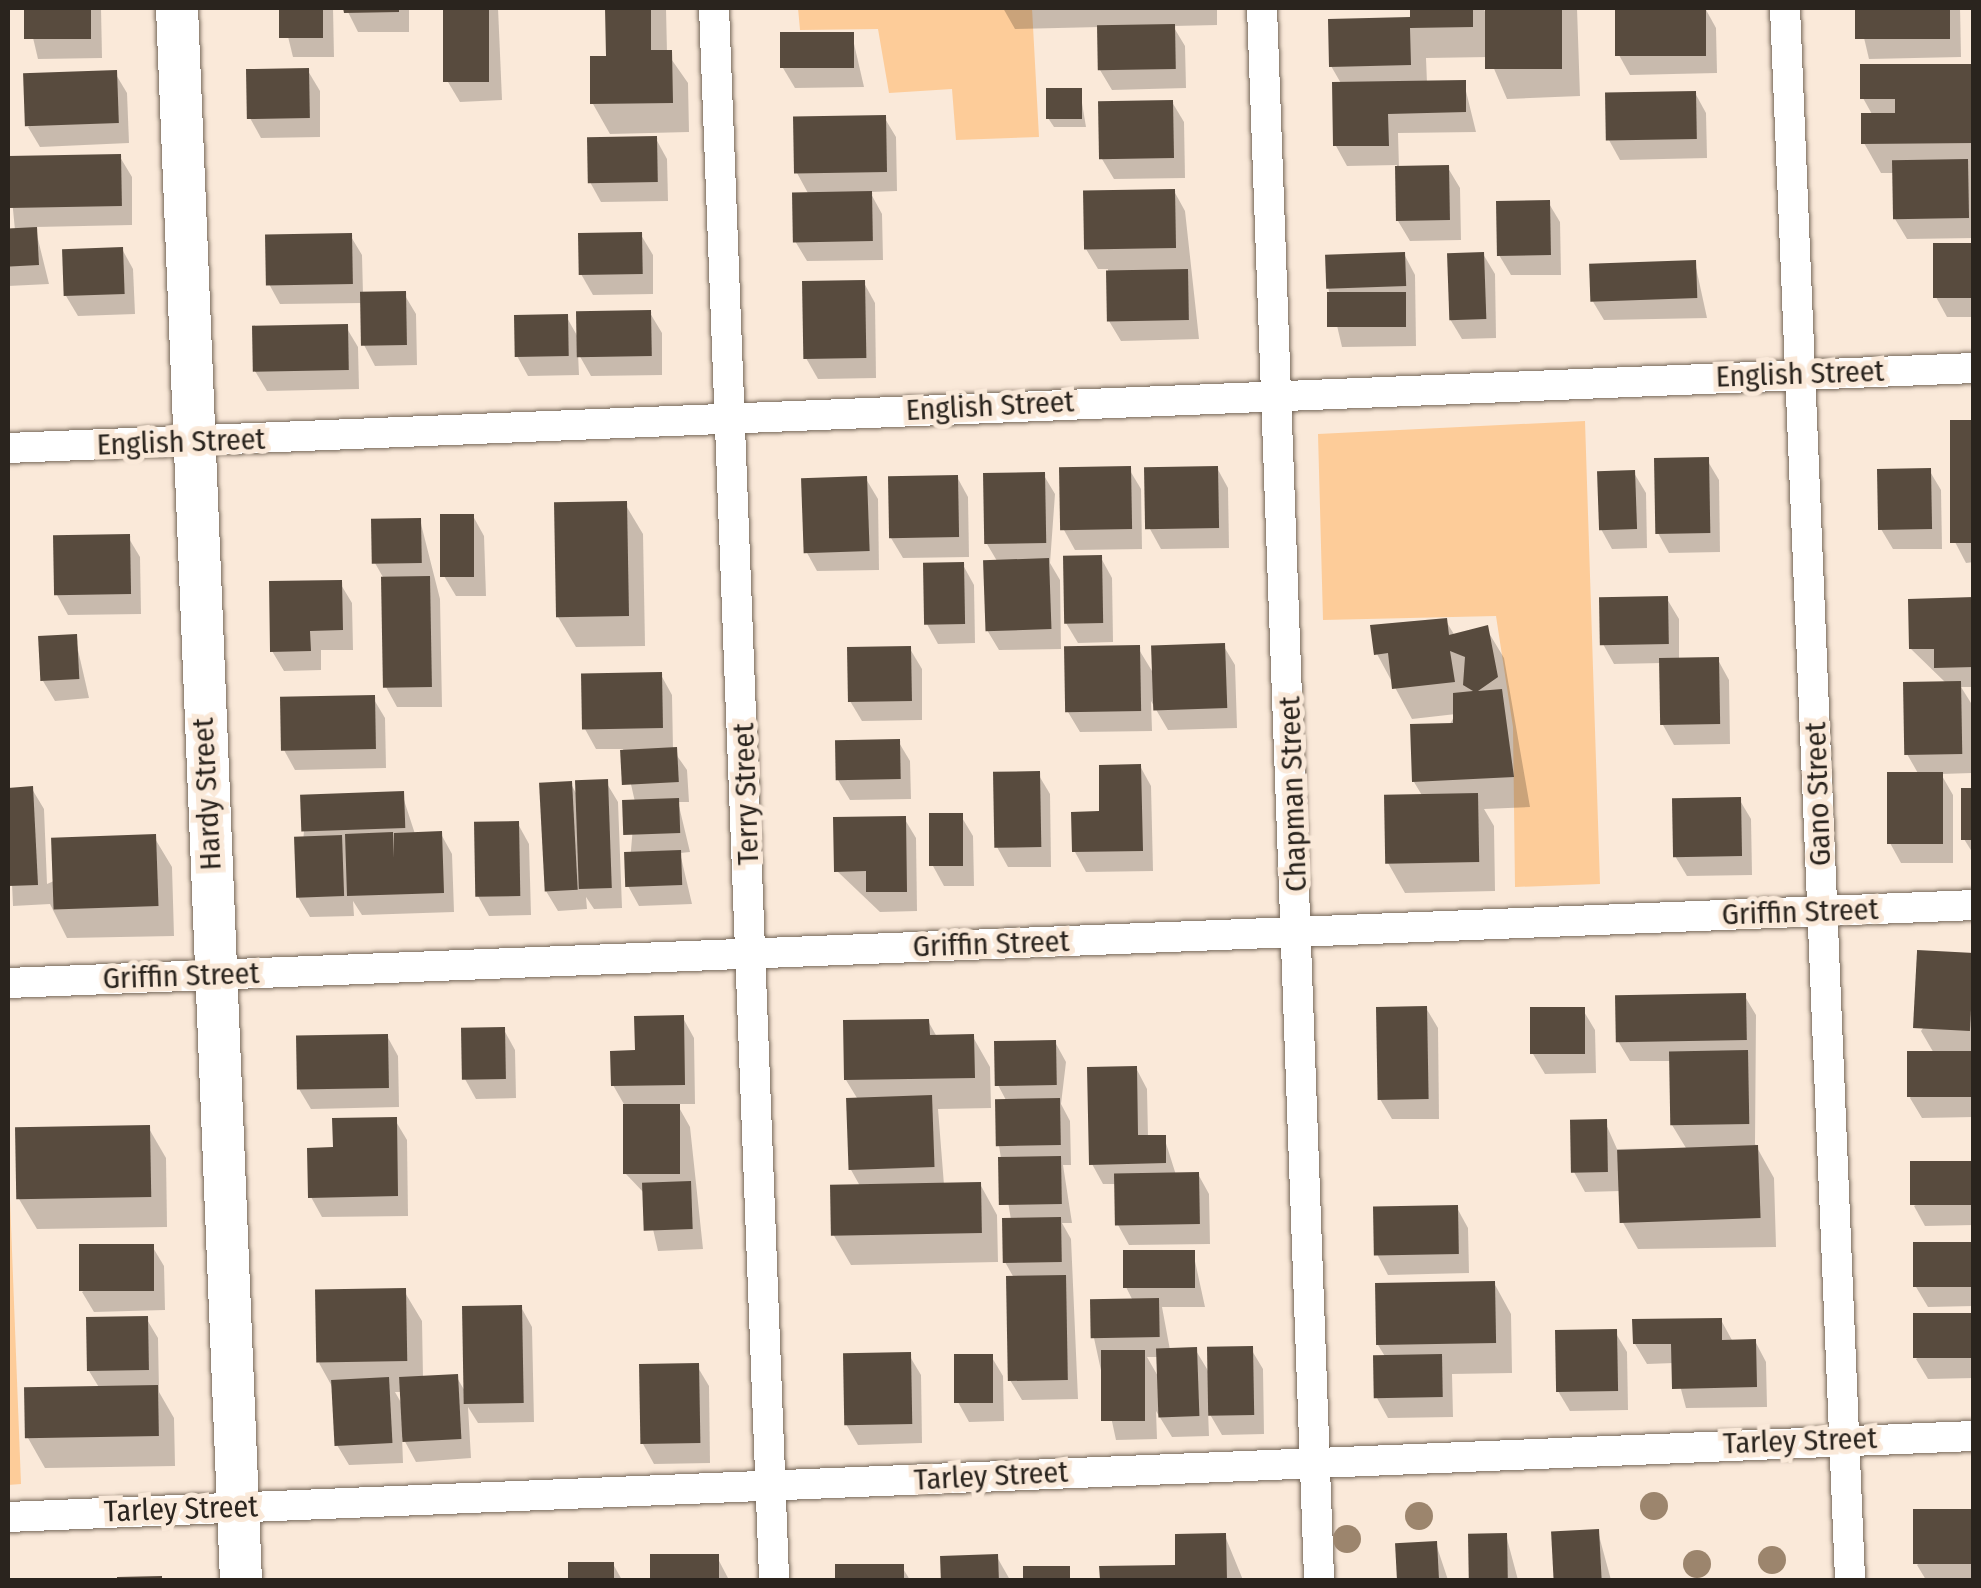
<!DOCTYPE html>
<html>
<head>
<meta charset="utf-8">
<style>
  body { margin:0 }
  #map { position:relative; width:1981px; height:1588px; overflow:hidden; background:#fae9d9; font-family:"Fira Sans Condensed",sans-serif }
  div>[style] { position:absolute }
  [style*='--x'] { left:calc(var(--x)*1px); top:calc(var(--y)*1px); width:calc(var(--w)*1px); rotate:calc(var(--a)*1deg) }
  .green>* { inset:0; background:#fdcc99 }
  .shadow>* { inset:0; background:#0003 }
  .building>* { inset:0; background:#584b3e; transform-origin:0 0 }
  .roads { filter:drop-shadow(0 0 2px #746658) drop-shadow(0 0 2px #746658) }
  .minor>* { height:30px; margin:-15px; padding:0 15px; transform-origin:15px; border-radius:15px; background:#fff }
  .secondary>* { height:42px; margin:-21px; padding:0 21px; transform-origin:21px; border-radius:21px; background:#fff }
  .trees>* { width:28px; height:28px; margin:-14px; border-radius:50%; background:#9c856d }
  span { translate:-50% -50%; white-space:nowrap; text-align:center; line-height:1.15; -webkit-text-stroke:10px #fae9d9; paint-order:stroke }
  .street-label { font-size:30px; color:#2a241e }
  .frame { position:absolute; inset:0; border:10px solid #2a241e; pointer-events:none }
</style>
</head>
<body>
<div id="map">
  <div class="green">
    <div style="clip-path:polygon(798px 8px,1032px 8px,1039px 137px,956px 140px,952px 89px,889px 93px,878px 29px,800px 30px)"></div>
    <div style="clip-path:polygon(1585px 421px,1600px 884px,1515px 887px,1513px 727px,1496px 616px,1323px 620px,1318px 434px)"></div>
    <div style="clip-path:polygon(8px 1147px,21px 1484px,8px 1485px)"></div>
  </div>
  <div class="shadow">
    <div style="clip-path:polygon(26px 8px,101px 8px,102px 58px,38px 59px)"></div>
    <div style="clip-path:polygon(281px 8px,333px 8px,334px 57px,293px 57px)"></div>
    <div style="clip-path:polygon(346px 8px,409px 8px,409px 32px,358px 32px)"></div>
    <div style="clip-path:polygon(446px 8px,498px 8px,502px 100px,460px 102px,448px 82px)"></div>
    <div style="clip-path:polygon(608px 8px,666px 8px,667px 53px,688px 83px,689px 132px,610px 134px,593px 104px,609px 58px)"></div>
    <div style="clip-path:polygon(1003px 8px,1217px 8px,1217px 25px,1173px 26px,1185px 46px,1186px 88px,1112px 90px,1100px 70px,1100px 27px,1015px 29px)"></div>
    <div style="clip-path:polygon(1413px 8px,1483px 8px,1487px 15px,1487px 8px,1577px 8px,1580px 96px,1507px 99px,1489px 57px,1426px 58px,1427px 83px,1464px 83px,1476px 132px,1398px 133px,1399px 169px,1448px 168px,1460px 188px,1461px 240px,1410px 241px,1398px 221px,1397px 165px,1347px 166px,1336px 146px,1342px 85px,1331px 66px,1413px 20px)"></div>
    <div style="clip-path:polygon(1705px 8px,1716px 28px,1717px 73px,1630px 75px,1619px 55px)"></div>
    <div style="clip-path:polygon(1857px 8px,1960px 8px,1961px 57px,1869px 59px)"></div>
    <div style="clip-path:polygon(852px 35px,864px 87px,795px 88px,783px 68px)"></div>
    <div style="clip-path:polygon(1974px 67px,1974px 238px,1907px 239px,1895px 219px,1895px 173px,1881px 173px,1864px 143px,1873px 116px,1863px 98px)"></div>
    <div style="clip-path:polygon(308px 71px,320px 91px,320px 137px,261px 138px,250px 118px)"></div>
    <div style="clip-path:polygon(115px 73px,127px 93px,129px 143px,40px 147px,28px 127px)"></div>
    <div style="clip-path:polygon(1080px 91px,1086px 127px,1054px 127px,1048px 118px)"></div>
    <div style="clip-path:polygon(1695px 93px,1706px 113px,1707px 158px,1620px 160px,1609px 140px)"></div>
    <div style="clip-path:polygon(1172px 102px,1184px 122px,1185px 178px,1114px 179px,1102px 159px)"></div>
    <div style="clip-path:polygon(884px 117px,896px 137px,897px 191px,870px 192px,882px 214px,883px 260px,807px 261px,795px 241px,809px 195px,797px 173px)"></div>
    <div style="clip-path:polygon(656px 139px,667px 159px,668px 201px,601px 202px,590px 182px)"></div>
    <div style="clip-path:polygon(120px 157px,132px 177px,132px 225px,35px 227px,49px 284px,8px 286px,8px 231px,15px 230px,8px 159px)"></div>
    <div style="clip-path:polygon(1174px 191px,1185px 211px,1199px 339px,1121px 341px,1109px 321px,1108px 269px,1098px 269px,1086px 249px)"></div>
    <div style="clip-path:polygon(1548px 202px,1560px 222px,1561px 275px,1511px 275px,1499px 255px)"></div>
    <div style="clip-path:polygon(350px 235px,362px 255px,363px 295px,404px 294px,416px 314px,417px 365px,375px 366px,364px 345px,363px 303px,280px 304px,269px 284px)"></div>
    <div style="clip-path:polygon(641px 235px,653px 255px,653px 294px,593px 295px,581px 274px)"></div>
    <div style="clip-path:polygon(1974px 246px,1974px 317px,1947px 317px,1936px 297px)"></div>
    <div style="clip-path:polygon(122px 249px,133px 269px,135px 314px,78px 316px,66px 296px)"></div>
    <div style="clip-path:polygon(1404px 254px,1415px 275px,1416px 346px,1342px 347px,1328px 287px)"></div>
    <div style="clip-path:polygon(1483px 254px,1495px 274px,1496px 338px,1462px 339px,1450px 319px)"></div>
    <div style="clip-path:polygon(1695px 263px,1707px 318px,1604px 320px,1592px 300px)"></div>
    <div style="clip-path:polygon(864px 283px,875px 303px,876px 378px,818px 379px,806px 358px)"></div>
    <div style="clip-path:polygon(650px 313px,662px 333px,662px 375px,591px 376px,578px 353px,579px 375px,528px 376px,517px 356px,566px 316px,579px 339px)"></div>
    <div style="clip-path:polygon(346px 327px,358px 347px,359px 389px,267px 391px,255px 371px)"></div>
    <div style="clip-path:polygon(1974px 423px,1974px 562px,1966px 563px,1955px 542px)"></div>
    <div style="clip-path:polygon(1707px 460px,1719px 480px,1720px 552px,1669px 553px,1658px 533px)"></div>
    <div style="clip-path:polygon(1217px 468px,1228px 488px,1229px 548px,1161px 549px,1150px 529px)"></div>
    <div style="clip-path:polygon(1129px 469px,1141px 489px,1142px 549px,1075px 550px,1064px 530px)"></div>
    <div style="clip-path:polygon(1929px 470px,1941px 490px,1942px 549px,1893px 549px,1881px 529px)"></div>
    <div style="clip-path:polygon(1634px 473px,1646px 493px,1647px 548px,1612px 549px,1601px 529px)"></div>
    <div style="clip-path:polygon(1043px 474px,1055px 494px,1050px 563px,1060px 580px,1061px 649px,999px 650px,987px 630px,997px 561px,987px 544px)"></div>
    <div style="clip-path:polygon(957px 477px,968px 497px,969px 557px,903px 558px,891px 538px)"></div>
    <div style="clip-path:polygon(866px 479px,878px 499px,879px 570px,817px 571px,806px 551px)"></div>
    <div style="clip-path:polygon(625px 504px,643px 534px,645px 646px,576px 647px,558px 617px)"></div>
    <div style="clip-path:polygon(473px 516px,484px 536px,486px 596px,456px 596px,444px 576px)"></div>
    <div style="clip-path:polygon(420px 520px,440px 599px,442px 707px,397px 707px,386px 687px,384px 579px,375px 563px)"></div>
    <div style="clip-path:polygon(128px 537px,140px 557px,141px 614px,68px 615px,57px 595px)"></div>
    <div style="clip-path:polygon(1101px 558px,1112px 578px,1113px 642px,1078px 643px,1066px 623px)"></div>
    <div style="clip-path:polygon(963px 565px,974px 585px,975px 643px,938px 644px,927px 624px)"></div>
    <div style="clip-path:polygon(340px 583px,352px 603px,353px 650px,321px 650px,321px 670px,284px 671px,272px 651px)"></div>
    <div style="clip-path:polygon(1667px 599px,1679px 619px,1679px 660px,1718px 660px,1729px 680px,1730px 744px,1674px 745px,1663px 725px,1662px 663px,1614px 664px,1603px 644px)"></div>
    <div style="clip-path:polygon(1974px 600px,1974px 687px,1961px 687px,1971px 703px,1972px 773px,1941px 774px,1953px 795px,1953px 863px,1901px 863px,1890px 843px,1919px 775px,1907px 754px,1946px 683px,1911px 649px)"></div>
    <div style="clip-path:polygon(1446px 621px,1455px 636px,1486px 628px,1504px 658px,1530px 807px,1484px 809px,1494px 826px,1495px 891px,1405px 893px,1388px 863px,1423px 797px,1414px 782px,1456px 714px,1412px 719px,1377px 654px)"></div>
    <div style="clip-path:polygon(75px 637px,89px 698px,55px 701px,43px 681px)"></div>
    <div style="clip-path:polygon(1223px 645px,1235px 665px,1237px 728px,1168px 730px,1151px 701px,1152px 731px,1080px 732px,1068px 712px,1138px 648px,1155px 676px)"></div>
    <div style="clip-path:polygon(910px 649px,922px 669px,922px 720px,862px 721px,850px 701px)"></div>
    <div style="clip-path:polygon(661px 675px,672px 695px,673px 750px,687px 770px,689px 802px,678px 802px,690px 852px,680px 853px,692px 904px,639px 906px,628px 886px,635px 802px,623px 749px,596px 749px,585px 729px)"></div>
    <div style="clip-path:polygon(373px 698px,385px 718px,386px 768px,295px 770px,284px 750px)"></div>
    <div style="clip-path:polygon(898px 741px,910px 761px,911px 799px,850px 800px,838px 780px)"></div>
    <div style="clip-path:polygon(1140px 766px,1151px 786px,1153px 871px,1086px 872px,1075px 852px)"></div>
    <div style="clip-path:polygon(1038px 774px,1050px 794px,1051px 867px,1008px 867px,997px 847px)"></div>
    <div style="clip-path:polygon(606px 782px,618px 802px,622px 908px,594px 909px,586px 897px,587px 909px,558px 911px,546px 891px,571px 784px,578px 797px)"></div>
    <div style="clip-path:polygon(32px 789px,44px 809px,47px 884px,154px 837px,172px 867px,174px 936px,67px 938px,50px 904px,13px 906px,8px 790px)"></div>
    <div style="clip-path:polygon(1974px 791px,1974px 855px,1964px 839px)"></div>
    <div style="clip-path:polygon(402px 794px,415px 834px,441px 834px,452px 854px,454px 912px,362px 915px,353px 901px,354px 916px,310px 917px,298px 897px,304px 831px)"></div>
    <div style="clip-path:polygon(1739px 799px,1751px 819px,1752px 875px,1687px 876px,1675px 856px)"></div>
    <div style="clip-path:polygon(961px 816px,973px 836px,974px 886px,944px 886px,933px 866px)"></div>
    <div style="clip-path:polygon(904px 818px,916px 838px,917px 911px,880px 912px,837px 871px)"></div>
    <div style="clip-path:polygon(518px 824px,529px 844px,531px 915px,489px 916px,478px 896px)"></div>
    <div style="clip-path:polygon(1974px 956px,1974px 1117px,1922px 1118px,1910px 1098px,1935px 1055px,1921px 1031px)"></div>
    <div style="clip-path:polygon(1744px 995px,1756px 1015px,1755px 1144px,1774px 1178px,1776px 1247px,1638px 1249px,1621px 1219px,1620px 1191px,1585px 1192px,1574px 1172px,1605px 1122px,1617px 1149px,1686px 1148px,1672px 1125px,1671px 1061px,1630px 1061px,1618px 1041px)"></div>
    <div style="clip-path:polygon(1426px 1008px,1438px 1028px,1439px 1119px,1392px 1119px,1380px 1099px)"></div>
    <div style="clip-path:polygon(1583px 1010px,1595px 1030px,1596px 1073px,1545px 1074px,1533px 1054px)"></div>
    <div style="clip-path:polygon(683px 1018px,694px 1038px,695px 1104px,677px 1104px,690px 1127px,703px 1249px,658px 1251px,645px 1194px,625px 1173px,625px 1106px,613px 1085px)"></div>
    <div style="clip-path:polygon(928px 1021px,937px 1037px,973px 1037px,990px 1067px,991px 1108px,938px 1109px,944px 1185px,980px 1184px,997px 1215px,998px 1262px,851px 1265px,833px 1234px,860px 1186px,850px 1168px,857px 1098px,846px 1080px)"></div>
    <div style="clip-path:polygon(504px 1030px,515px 1050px,516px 1098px,476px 1099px,465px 1079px)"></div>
    <div style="clip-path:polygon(387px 1036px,398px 1056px,399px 1107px,311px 1109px,299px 1089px)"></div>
    <div style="clip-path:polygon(1055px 1042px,1066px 1062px,1061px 1104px,1070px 1121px,1071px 1165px,1063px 1165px,1072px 1223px,1062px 1223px,1071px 1239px,1078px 1399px,1022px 1400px,1010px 1380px,1014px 1278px,1005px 1262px,1011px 1220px,999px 1146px,1007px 1102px,998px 1085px)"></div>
    <div style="clip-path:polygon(1136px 1068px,1147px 1089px,1148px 1137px,1164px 1137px,1176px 1175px,1198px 1174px,1209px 1194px,1210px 1244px,1129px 1245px,1118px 1225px,1117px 1184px,1103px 1184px,1092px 1164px)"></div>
    <div style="clip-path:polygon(395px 1120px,407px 1140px,408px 1216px,322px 1217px,311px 1197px)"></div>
    <div style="clip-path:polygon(148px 1127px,166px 1158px,167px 1227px,37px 1229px,19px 1199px)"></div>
    <div style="clip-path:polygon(1974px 1164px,1974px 1225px,1925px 1226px,1914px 1206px)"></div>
    <div style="clip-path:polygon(1457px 1208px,1468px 1228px,1469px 1273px,1388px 1275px,1377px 1254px)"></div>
    <div style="clip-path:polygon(1974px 1244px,1974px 1306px,1928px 1307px,1916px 1287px)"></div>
    <div style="clip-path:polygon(152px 1246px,164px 1266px,165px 1310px,94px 1312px,82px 1292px)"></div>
    <div style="clip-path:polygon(evenodd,1193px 1252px,1205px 1307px,1162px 1307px,1170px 1350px,1195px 1349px,1210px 1374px,1251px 1349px,1263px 1369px,1264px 1434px,1222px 1435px,1208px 1411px,1209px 1436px,1172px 1437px,1156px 1411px,1157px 1439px,1116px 1440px,1094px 1338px,1133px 1301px,1126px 1287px,1193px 1252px,1147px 1357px,1159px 1357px,1159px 1378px,1147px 1357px)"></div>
    <div style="clip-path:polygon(1494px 1283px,1511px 1314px,1512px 1373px,1452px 1374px,1453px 1417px,1388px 1418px,1377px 1398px,1386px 1358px,1378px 1345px)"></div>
    <div style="clip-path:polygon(evenodd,404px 1291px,422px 1321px,423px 1378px,456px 1376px,466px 1393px,521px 1307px,532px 1327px,534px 1422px,478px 1423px,468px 1407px,471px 1458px,416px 1462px,402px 1436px,403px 1463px,349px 1465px,337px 1445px,334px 1390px,319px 1363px,404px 1291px,395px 1392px,402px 1392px,403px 1406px,395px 1392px)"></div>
    <div style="clip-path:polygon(1974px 1316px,1974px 1378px,1928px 1379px,1916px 1359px)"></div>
    <div style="clip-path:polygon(146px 1318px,158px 1338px,159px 1392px,174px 1418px,175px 1466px,45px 1468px,28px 1438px,100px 1389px,89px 1371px)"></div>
    <div style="clip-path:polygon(1721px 1320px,1733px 1342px,1755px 1341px,1766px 1362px,1767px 1407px,1686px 1408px,1674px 1363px,1647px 1364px,1635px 1344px)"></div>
    <div style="clip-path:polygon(1615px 1332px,1627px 1352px,1628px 1410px,1570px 1411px,1558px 1391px)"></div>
    <div style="clip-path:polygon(909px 1355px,921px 1375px,922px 1443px,858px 1445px,846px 1424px)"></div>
    <div style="clip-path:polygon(991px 1356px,1003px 1376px,1004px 1421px,969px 1422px,958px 1402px)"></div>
    <div style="clip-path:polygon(697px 1366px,709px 1386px,710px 1463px,654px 1464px,643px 1444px)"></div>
    <div style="clip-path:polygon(1974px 1512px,1974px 1580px,1926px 1580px,1917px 1565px)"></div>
    <div style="clip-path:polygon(1598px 1532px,1611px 1580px,1556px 1580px,1554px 1534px)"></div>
    <div style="clip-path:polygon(1506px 1535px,1518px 1580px,1472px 1580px,1470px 1536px)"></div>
    <div style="clip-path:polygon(1225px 1536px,1243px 1580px,1102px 1580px,1102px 1569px,1178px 1568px)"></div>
    <div style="clip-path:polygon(1436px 1544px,1448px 1580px,1399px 1580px,1398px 1545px)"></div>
    <div style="clip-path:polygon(717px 1557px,729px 1580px,653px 1580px,652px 1558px)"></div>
    <div style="clip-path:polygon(997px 1557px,1010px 1580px,943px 1580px,942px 1559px)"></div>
    <div style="clip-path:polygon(613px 1564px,622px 1580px,570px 1580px,570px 1565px)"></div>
    <div style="clip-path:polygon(902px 1567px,910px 1580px,838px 1580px,837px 1568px)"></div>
  </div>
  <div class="building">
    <div style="left:24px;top:8px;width:67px;height:31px"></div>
    <div style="left:279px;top:8px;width:44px;height:30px"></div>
    <div style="clip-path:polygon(343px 8px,399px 8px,399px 12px,344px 13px)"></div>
    <div style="left:443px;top:8px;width:46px;height:74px"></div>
    <div style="clip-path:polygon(605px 8px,651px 8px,651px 50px,672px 50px,673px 103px,590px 104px,590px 56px,606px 56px)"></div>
    <div style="clip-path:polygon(1410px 8px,1473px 8px,1473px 27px,1410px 28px,1411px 65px,1329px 67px,1328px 19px,1410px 17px)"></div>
    <div style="left:1485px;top:8px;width:77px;height:61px"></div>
    <div style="left:1615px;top:8px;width:91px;height:48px"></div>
    <div style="left:1855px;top:8px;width:95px;height:31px"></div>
    <div style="left:1175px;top:24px;width:45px;height:78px;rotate:89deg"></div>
    <div style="left:854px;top:32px;width:36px;height:74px;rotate:90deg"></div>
    <div style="clip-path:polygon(1860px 64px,1974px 64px,1974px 143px,1861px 144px,1861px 113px,1895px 113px,1895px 99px,1860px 99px)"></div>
    <div style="left:309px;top:68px;width:50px;height:63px;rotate:89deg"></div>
    <div style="left:117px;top:70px;width:53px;height:94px;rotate:88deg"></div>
    <div style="clip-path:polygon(1466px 80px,1466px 112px,1388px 114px,1389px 146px,1333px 146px,1332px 82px)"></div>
    <div style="left:1046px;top:88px;width:36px;height:31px"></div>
    <div style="left:1696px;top:91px;width:48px;height:91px;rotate:89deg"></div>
    <div style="left:1173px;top:100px;width:58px;height:75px;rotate:89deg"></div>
    <div style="left:886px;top:115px;width:57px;height:93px;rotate:89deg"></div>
    <div style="left:657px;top:136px;width:46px;height:70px;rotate:89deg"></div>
    <div style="left:121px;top:154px;width:52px;height:113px;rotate:89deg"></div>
    <div style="left:1968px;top:159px;width:59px;height:76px;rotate:89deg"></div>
    <div style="left:1449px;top:165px;width:55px;height:54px;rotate:89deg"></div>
    <div style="left:1175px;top:189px;width:59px;height:92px;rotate:89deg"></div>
    <div style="left:872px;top:191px;width:50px;height:80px;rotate:89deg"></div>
    <div style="left:1550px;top:200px;width:55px;height:54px;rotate:89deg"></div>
    <div style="left:37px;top:227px;width:38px;height:29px;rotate:87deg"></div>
    <div style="left:642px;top:232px;width:42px;height:64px;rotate:89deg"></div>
    <div style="left:352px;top:233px;width:51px;height:87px;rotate:89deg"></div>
    <div style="left:1933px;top:243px;width:41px;height:55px"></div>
    <div style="left:123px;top:247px;width:47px;height:61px;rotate:88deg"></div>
    <div style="left:1405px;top:252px;width:34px;height:80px;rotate:88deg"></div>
    <div style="left:1484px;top:252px;width:67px;height:37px;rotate:88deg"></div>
    <div style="left:1696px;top:260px;width:38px;height:107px;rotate:88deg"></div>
    <div style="left:1188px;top:269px;width:51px;height:82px;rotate:89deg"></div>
    <div style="left:865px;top:280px;width:78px;height:63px;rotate:89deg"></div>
    <div style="left:406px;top:291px;width:54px;height:46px;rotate:89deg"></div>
    <div style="left:1406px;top:292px;width:35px;height:79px;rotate:90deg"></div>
    <div style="left:651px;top:310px;width:46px;height:75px;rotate:89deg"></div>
    <div style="left:568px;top:314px;width:42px;height:54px;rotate:89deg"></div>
    <div style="left:348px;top:324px;width:46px;height:96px;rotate:89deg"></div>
    <div style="left:1974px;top:420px;width:123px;height:24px;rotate:90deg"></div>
    <div style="left:1709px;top:457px;width:76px;height:55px;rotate:89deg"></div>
    <div style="left:1131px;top:466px;width:63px;height:72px;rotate:89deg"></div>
    <div style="left:1218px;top:466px;width:62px;height:74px;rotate:89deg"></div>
    <div style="left:1931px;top:468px;width:61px;height:54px;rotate:89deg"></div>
    <div style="left:1635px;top:470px;width:59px;height:38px;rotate:88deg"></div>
    <div style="left:1045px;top:472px;width:71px;height:62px;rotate:89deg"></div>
    <div style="left:958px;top:475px;width:62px;height:70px;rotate:89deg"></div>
    <div style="left:867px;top:476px;width:75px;height:66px;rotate:88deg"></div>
    <div style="left:627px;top:501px;width:115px;height:73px;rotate:89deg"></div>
    <div style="left:440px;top:514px;width:34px;height:63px"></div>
    <div style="left:421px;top:518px;width:45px;height:50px;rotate:89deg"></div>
    <div style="left:130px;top:534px;width:60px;height:77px;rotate:89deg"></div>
    <div style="left:1102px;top:555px;width:68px;height:39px;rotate:89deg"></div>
    <div style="left:1049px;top:558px;width:71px;height:66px;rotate:88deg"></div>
    <div style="left:964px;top:562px;width:62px;height:41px;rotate:89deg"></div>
    <div style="left:430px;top:576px;width:111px;height:49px;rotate:89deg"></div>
    <div style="clip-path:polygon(342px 580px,343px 630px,310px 631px,311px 651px,270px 652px,269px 581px)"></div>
    <div style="left:1668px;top:596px;width:48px;height:69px;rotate:89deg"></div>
    <div style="clip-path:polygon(1974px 597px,1974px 667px,1934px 668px,1934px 649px,1909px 649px,1908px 599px)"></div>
    <div style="clip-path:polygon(1447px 618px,1449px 635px,1488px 625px,1498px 677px,1478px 691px,1502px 689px,1514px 777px,1412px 782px,1410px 724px,1453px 723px,1453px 693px,1473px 691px,1463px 685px,1465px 657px,1450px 651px,1455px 682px,1392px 689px,1388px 653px,1374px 655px,1370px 625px)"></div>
    <div style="left:77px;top:634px;width:45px;height:39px;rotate:87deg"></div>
    <div style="left:1225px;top:643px;width:65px;height:74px;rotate:88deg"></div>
    <div style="left:1140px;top:645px;width:66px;height:76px;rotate:89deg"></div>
    <div style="left:911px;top:646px;width:55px;height:64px;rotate:89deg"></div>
    <div style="left:1719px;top:657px;width:67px;height:60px;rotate:89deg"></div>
    <div style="left:662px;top:672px;width:56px;height:81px;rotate:89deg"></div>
    <div style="left:1961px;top:681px;width:73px;height:58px;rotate:89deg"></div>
    <div style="left:375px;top:695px;width:54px;height:95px;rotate:89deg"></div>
    <div style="left:900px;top:739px;width:40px;height:65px;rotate:89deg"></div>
    <div style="left:677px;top:747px;width:35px;height:57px;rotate:87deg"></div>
    <div style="clip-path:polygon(1141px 764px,1143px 851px,1072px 852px,1071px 812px,1099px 811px,1099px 765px)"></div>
    <div style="left:1040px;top:771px;width:76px;height:47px;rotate:89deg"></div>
    <div style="left:1887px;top:772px;width:56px;height:72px"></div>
    <div style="left:608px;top:779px;width:109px;height:33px;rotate:88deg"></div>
    <div style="left:572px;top:781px;width:109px;height:33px;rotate:87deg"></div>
    <div style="clip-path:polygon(33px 786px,38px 885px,8px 886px,8px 788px)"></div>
    <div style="left:1974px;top:788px;width:52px;height:13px;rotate:90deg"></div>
    <div style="left:404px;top:791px;width:37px;height:104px;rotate:88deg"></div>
    <div style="left:1478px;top:793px;width:69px;height:94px;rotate:89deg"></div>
    <div style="left:1741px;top:797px;width:59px;height:69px;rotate:89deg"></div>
    <div style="left:679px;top:798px;width:35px;height:57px;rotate:88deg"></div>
    <div style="left:963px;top:813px;width:53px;height:34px;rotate:90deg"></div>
    <div style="clip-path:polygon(906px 816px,907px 892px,866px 892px,866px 871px,834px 872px,833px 817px)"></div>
    <div style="left:519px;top:821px;width:75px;height:45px;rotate:89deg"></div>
    <div style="clip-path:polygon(442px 831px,444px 893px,347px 896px,345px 834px,393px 832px,394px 858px,394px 833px)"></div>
    <div style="left:156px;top:834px;width:72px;height:105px;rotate:88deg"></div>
    <div style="left:342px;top:835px;width:61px;height:48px;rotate:88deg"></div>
    <div style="left:681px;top:850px;width:35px;height:57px;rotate:88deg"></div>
    <div style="left:1974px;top:953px;width:78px;height:57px;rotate:93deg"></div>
    <div style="left:1746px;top:993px;width:47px;height:131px;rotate:89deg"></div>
    <div style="left:1427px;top:1006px;width:93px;height:51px;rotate:89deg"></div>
    <div style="left:1585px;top:1007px;width:47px;height:55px;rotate:90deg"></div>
    <div style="clip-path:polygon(684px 1015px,685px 1085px,611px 1086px,610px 1051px,635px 1050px,634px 1016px)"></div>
    <div style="clip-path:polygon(929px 1019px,930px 1035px,974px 1034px,975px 1078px,844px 1080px,843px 1020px)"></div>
    <div style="left:505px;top:1027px;width:52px;height:44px;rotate:89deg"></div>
    <div style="left:388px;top:1034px;width:54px;height:92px;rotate:89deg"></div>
    <div style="left:1056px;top:1040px;width:45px;height:62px;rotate:89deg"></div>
    <div style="left:1748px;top:1050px;width:74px;height:79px;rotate:89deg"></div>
    <div style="left:1974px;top:1051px;width:46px;height:67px;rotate:90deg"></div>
    <div style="clip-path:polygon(1137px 1066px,1138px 1135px,1166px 1135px,1166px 1163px,1089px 1165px,1087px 1067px)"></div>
    <div style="left:932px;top:1095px;width:72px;height:86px;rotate:88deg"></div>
    <div style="left:1060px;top:1098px;width:47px;height:65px;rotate:89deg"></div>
    <div style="left:623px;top:1104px;width:57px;height:70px"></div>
    <div style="clip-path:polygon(397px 1117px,398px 1196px,308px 1198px,307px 1148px,333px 1147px,332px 1118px)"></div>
    <div style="left:1607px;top:1119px;width:53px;height:37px;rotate:89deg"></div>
    <div style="left:150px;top:1125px;width:72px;height:135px;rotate:89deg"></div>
    <div style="left:1758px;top:1145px;width:73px;height:141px;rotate:88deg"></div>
    <div style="left:1061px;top:1156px;width:48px;height:63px;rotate:89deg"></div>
    <div style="left:1974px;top:1161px;width:44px;height:64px;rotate:90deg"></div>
    <div style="left:1199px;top:1172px;width:52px;height:85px;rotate:89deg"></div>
    <div style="left:691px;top:1181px;width:48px;height:49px;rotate:88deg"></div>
    <div style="left:981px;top:1182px;width:51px;height:151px;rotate:89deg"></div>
    <div style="left:1458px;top:1205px;width:49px;height:85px;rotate:89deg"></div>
    <div style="left:1061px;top:1217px;width:45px;height:59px;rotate:89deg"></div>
    <div style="left:1974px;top:1242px;width:45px;height:61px;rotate:90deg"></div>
    <div style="left:154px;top:1244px;width:47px;height:75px;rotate:90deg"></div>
    <div style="left:1123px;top:1250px;width:72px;height:38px"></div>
    <div style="left:1066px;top:1275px;width:105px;height:60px;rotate:89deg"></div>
    <div style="left:1495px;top:1281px;width:62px;height:120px;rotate:89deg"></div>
    <div style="left:406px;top:1288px;width:73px;height:91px;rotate:89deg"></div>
    <div style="left:1159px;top:1298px;width:39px;height:69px;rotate:89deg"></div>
    <div style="left:522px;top:1305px;width:98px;height:60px;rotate:89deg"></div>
    <div style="left:1974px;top:1313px;width:45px;height:61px;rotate:90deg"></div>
    <div style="left:148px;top:1316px;width:54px;height:62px;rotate:89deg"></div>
    <div style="clip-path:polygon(1722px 1318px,1722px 1340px,1756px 1339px,1757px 1387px,1672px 1389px,1671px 1344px,1633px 1344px,1632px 1319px)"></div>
    <div style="left:1617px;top:1329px;width:62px;height:62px;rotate:89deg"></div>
    <div style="left:1253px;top:1346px;width:69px;height:46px;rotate:89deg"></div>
    <div style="left:1197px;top:1347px;width:69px;height:41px;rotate:88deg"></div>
    <div style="left:1101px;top:1350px;width:44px;height:71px"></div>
    <div style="left:911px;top:1352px;width:72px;height:68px;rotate:89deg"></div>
    <div style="left:954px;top:1354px;width:39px;height:49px"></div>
    <div style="left:1442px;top:1354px;width:43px;height:69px;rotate:89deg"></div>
    <div style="left:699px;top:1363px;width:80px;height:60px;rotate:89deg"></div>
    <div style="left:458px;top:1374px;width:65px;height:59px;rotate:87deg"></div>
    <div style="left:389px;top:1377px;width:66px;height:58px;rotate:87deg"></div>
    <div style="left:158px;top:1385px;width:51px;height:134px;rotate:89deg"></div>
    <div style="left:1974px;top:1509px;width:55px;height:61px;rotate:90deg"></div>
    <div style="left:1599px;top:1529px;width:51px;height:48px;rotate:87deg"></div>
    <div style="clip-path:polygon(1226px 1533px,1227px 1580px,1100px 1580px,1099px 1566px,1175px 1565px,1175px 1534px)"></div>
    <div style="left:1507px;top:1533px;width:47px;height:39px;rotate:89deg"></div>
    <div style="left:1437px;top:1541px;width:39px;height:42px;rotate:87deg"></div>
    <div style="left:719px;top:1554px;width:26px;height:69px;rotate:90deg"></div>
    <div style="left:998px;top:1554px;width:26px;height:58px;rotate:88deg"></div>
    <div style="left:568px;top:1562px;width:46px;height:18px"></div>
    <div style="left:904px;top:1564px;width:16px;height:69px;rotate:90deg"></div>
    <div style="left:1023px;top:1566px;width:47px;height:14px"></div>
    <div style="clip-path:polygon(162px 1576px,162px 1580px,117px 1580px,117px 1577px)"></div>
  </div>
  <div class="roads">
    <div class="minor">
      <div style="--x:714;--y:8;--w:1573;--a:87.81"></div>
      <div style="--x:1262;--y:8;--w:1573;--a:87.92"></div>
      <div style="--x:1785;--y:8;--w:1573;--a:87.63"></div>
      <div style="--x:8;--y:448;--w:1968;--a:-2.33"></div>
      <div style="--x:8;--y:983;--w:1968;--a:-2.27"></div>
      <div style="--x:8;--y:1517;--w:1968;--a:-2.36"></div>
    </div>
    <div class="secondary">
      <div style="--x:177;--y:8;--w:1573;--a:87.67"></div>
    </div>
  </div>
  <div class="trees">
    <div style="left:1654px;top:1506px"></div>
    <div style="left:1419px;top:1516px"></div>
    <div style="left:1347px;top:1539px"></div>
    <div style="left:1772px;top:1560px"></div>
    <div style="left:1697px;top:1564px"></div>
  </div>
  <div class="street-label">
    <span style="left:1800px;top:374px;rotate:-2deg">English Street</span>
    <span style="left:990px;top:406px;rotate:-3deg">English Street</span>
    <span style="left:181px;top:442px;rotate:-2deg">English Street</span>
    <span style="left:207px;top:794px;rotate:-93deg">Hardy Street</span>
    <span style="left:746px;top:794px;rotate:-92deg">Terry Street</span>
    <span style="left:1293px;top:794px;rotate:-92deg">Chapman Street</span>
    <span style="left:1818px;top:794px;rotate:-92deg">Gano Street</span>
    <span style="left:1800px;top:912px;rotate:-2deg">Griffin Street</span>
    <span style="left:991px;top:944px;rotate:-2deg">Griffin Street</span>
    <span style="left:181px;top:976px;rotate:-2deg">Griffin Street</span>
    <span style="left:1800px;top:1441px;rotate:-2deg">Tarley Street</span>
    <span style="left:991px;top:1476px;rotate:-3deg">Tarley Street</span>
    <span style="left:181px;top:1509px;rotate:-2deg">Tarley Street</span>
  </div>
  <div class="frame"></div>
</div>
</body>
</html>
